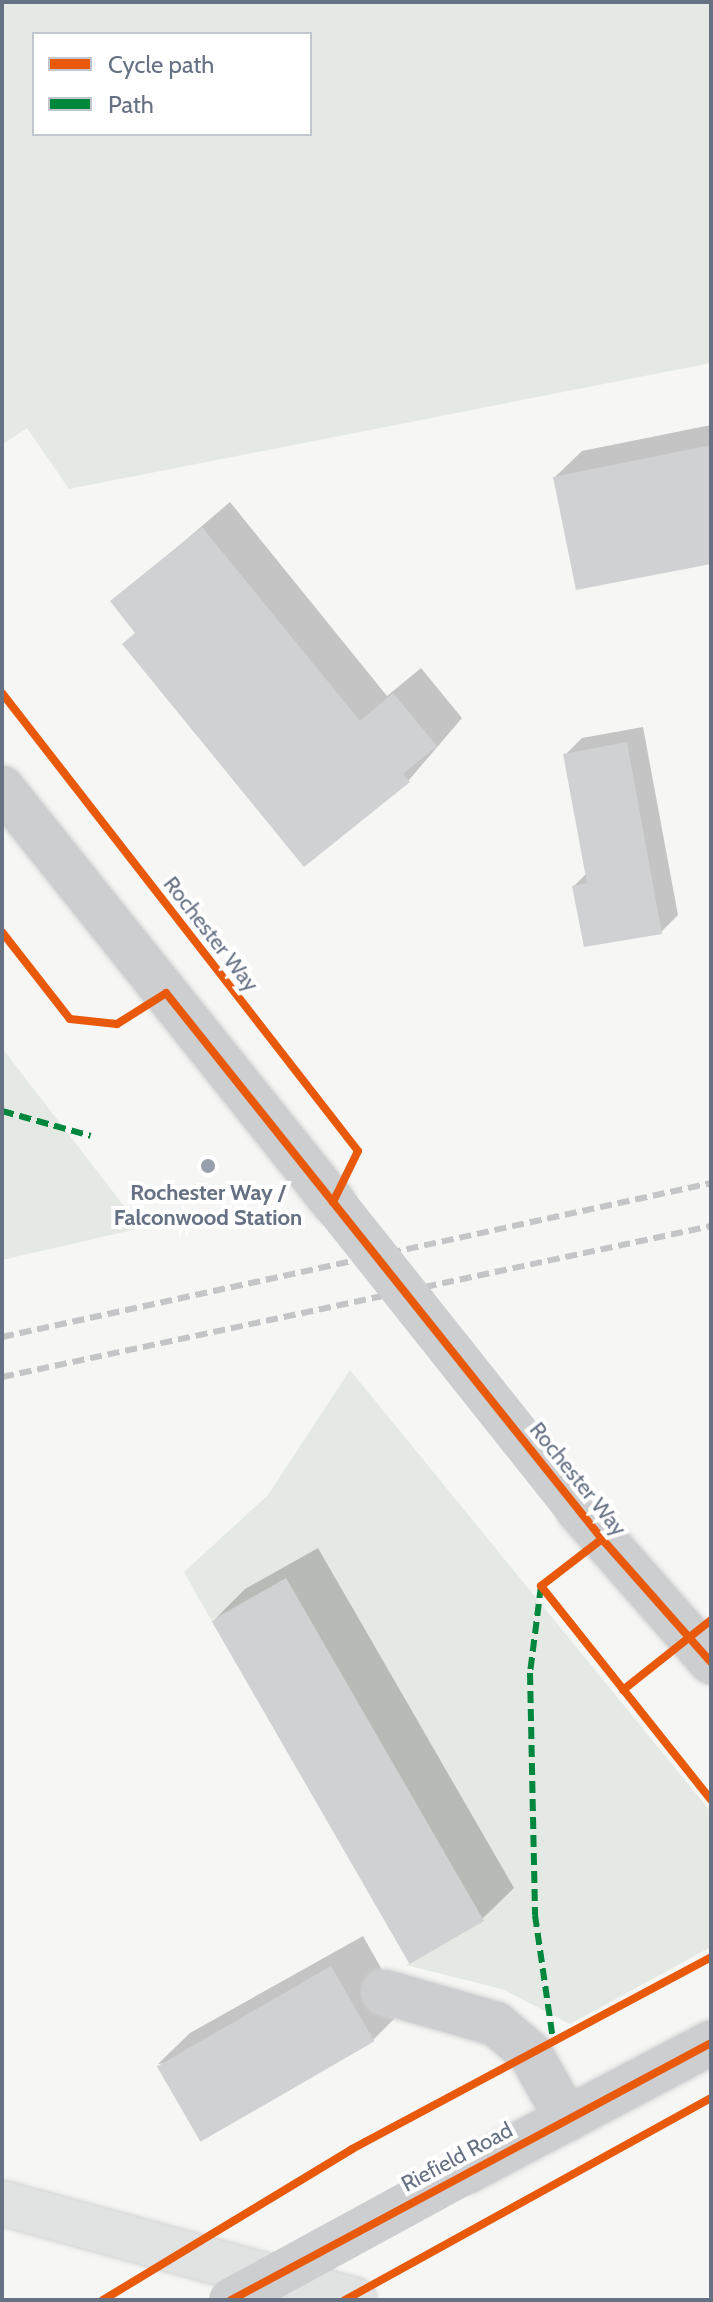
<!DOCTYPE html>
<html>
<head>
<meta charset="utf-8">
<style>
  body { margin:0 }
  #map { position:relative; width:713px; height:2302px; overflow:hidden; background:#f6f6f5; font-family:Cabin,sans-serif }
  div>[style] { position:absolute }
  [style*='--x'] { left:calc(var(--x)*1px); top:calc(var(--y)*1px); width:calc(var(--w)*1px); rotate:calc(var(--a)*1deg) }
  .green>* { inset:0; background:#e5e9e3 }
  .shadow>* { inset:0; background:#0003 }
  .building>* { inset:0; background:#d0d1d2; transform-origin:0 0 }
  .roads { filter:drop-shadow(0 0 2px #d2d3d3) drop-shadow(0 0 2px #d2d3d3) }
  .minor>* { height:44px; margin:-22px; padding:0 22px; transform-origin:22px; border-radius:22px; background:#cdced0 }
  .tertiary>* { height:44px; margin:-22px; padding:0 22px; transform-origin:22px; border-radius:22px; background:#cdced0 }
  .trunk>* { height:44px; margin:-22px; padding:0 22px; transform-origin:22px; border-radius:22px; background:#e1e2e2 }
  .rail>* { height:6px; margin-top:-3px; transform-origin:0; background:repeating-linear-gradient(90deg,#c4c5c6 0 12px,transparent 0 18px) }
  .tertiary-bridge>* { height:44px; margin:-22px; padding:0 22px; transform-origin:22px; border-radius:22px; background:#cdced0 }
  .quiet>* { height:6px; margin-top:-3px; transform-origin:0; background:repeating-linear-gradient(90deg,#00873e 0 12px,transparent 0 18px) }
  .cycleway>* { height:8px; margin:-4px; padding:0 4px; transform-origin:4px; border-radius:4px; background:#e8590c }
  .dots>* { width:22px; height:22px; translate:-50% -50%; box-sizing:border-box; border:4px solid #fff; border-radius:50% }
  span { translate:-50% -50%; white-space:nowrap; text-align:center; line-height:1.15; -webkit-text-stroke:8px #fff; paint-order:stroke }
  .street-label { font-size:22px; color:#667184 }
  .poi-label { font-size:22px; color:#667184; font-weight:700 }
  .frame { position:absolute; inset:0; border:4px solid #667184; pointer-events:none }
  .legend { position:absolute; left:32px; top:32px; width:280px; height:104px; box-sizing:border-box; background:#fff; border:2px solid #c2c6ce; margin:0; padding:10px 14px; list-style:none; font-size:24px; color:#667184 }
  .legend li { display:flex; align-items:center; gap:16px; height:40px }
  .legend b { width:40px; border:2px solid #c2c6ce }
</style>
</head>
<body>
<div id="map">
  <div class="green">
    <div style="clip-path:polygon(evenodd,2px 2px,711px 2px,711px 363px,69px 489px,27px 428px,2px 445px,2px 2px,34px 34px,310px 34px,310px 134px,34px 134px,34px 34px)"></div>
    <div style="clip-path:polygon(2px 1048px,141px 1228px,2px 1260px)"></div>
    <div style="clip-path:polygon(350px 1370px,711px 1812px,711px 1947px,570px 2024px,502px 1989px,406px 1965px,483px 1920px,286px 1578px,211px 1620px,184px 1572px,268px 1495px)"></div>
  </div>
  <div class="shadow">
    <div style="clip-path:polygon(711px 425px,711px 562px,555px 477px,582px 451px)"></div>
    <div style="clip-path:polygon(230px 502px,387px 696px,421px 668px,462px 718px,409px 780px,304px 864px,113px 602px)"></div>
    <div style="clip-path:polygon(643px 727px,678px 915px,661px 932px,574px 886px,587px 873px,565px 755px,582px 738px)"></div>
    <div style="clip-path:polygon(318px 1548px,514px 1888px,482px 1919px,213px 1621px,245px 1589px)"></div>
    <div style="clip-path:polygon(363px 1936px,404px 2009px,372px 2041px,158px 2064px,190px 2033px)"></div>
  </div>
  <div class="building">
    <div style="clip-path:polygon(711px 445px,711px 564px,576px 590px,553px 477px)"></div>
    <div style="clip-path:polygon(202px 527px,360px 721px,393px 693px,437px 746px,403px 774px,410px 782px,304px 867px,122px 644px,135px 633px,110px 601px)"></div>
    <div style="clip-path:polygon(627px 742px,662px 934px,584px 947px,572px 886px,587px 883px,563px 754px)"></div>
    <div style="left:286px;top:1578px;width:396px;height:86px;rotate:60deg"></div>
    <div style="left:331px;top:1966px;width:87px;height:201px;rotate:60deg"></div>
  </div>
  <div class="roads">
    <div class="minor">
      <div style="--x:385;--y:1992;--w:116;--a:16.1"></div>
      <div style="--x:496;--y:2024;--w:45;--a:40.5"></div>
      <div style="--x:530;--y:2053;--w:76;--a:60.7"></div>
    </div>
    <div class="tertiary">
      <div style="--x:2;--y:788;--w:530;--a:51.36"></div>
      <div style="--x:579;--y:1511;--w:201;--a:48.8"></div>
      <div style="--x:468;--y:2171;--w:275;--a:-27.8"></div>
    </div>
    <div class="trunk">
      <div style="--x:2;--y:2203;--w:365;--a:15.4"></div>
    </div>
  </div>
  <div class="rail">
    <div style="--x:2;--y:1337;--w:726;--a:-12.25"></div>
    <div style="--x:2;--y:1377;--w:725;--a:-12.02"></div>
  </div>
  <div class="tertiary-bridge">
    <div style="--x:333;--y:1202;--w:395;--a:51.5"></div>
    <div style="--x:231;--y:2300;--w:270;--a:-28.6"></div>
  </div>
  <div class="quiet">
    <div style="--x:2;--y:1111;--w:92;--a:15.7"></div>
    <div style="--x:541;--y:1586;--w:88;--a:97.2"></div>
    <div style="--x:530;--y:1673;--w:242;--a:88.8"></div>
    <div style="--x:535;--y:1915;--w:126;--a:81.8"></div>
  </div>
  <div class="cycleway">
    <div style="--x:2;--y:693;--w:580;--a:52.14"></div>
    <div style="--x:358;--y:1151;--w:57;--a:116.1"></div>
    <div style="--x:2;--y:932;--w:110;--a:52"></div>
    <div style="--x:70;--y:1019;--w:47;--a:6.1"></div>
    <div style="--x:117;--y:1024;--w:58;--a:-32.3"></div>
    <div style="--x:166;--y:993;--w:699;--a:51.39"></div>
    <div style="--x:602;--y:1539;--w:164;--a:48.5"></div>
    <div style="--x:602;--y:1539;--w:77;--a:142.4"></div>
    <div style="--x:541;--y:1586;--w:273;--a:51.5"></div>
    <div style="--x:623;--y:1690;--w:112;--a:-38.5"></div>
    <div style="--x:103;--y:2300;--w:291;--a:-31.2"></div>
    <div style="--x:352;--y:2149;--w:407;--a:-28.1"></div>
    <div style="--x:231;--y:2300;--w:544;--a:-28.17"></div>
    <div style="--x:345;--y:2300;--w:418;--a:-28.9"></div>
  </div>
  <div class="dots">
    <div style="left:208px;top:1166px;background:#98a0ac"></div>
  </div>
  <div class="street-label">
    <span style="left:211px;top:934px;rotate:52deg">Rochester Way</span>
    <span style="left:578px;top:1479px;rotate:51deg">Rochester Way</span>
    <span style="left:457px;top:2157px;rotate:-28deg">Riefield Road</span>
  </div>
  <div class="poi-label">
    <span style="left:208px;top:1205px">Rochester Way /<br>Falconwood Station</span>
  </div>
  <div class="frame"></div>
  <ul class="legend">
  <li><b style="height:10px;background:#e8590c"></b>Cycle path</li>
  <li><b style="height:10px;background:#00873e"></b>Path</li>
  </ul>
</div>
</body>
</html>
